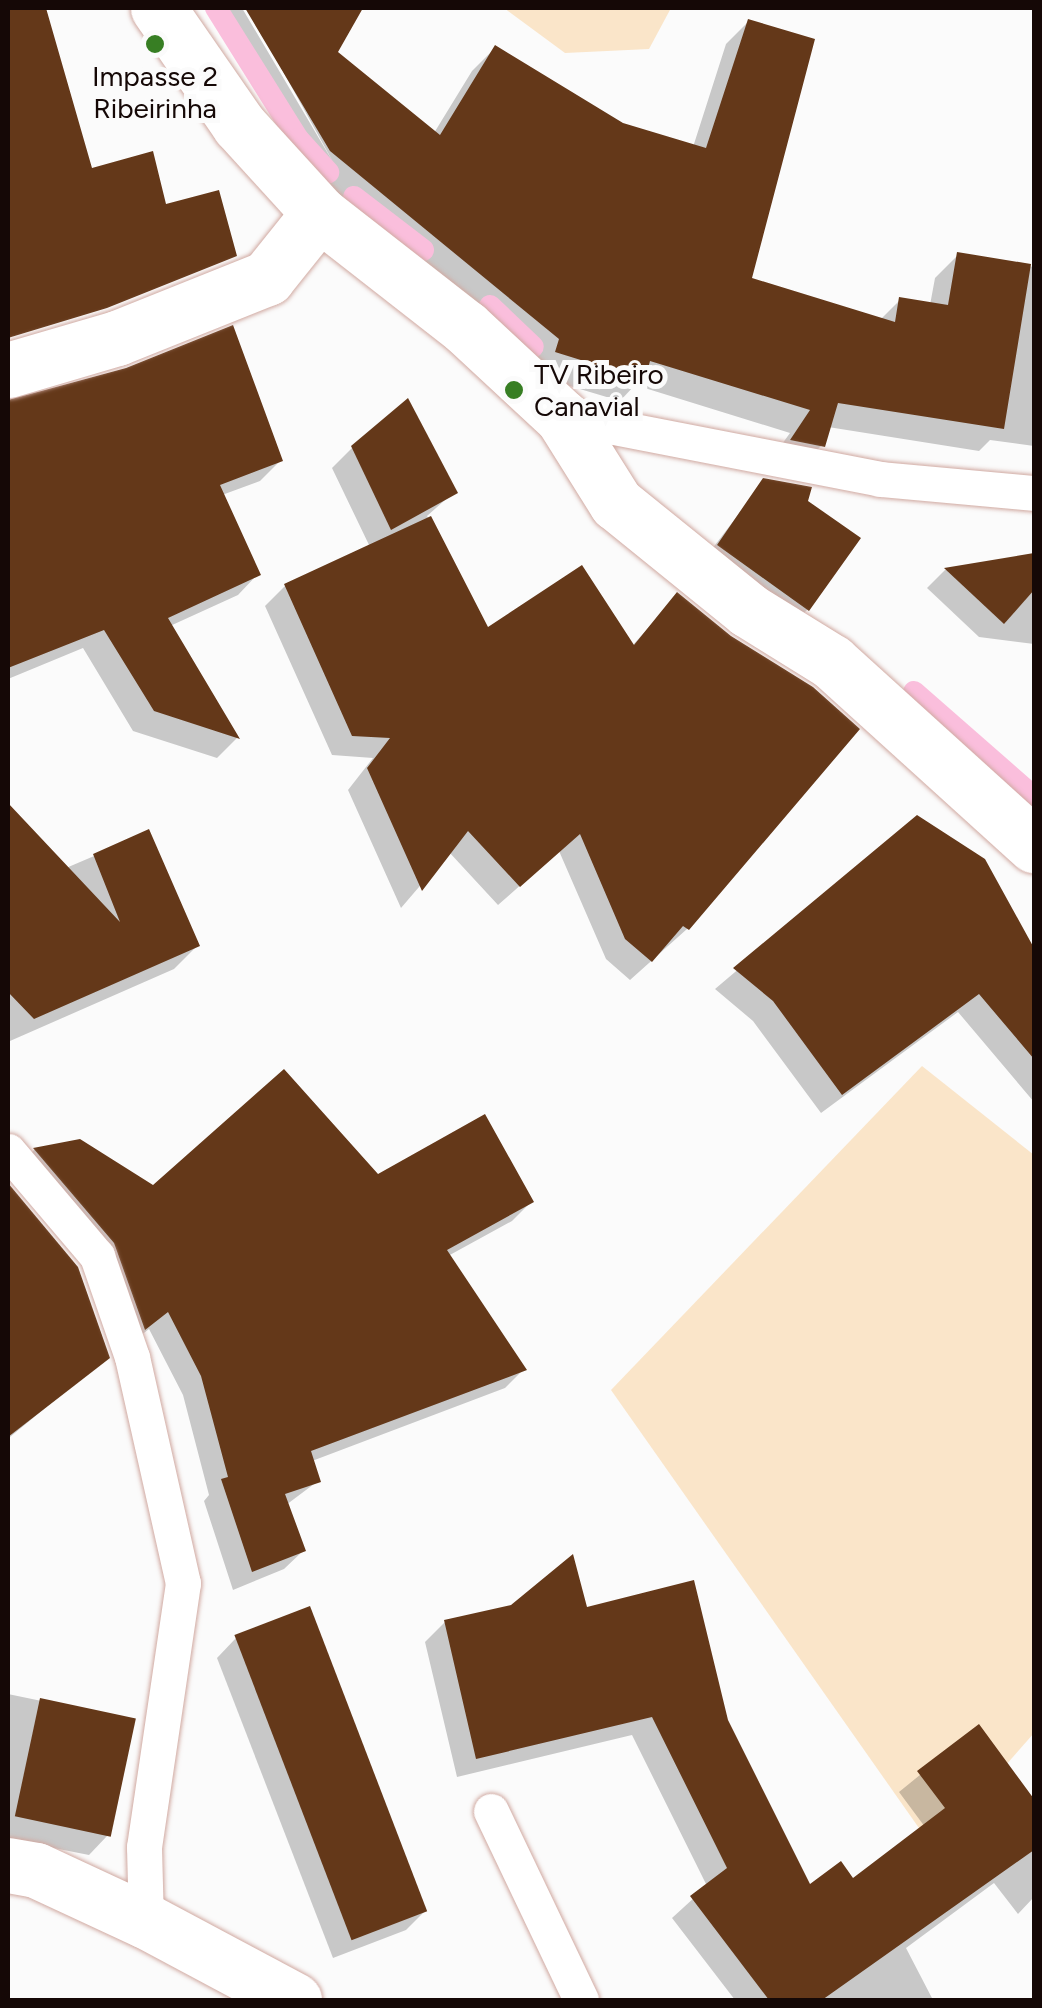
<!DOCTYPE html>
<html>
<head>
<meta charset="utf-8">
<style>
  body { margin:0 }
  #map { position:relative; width:1042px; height:2008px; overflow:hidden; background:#fbfbfb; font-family:Figtree,sans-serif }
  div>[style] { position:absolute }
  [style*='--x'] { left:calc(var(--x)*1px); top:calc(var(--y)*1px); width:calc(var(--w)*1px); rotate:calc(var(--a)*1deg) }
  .green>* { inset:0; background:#fae5c9 }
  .shadow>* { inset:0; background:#0003 }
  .stream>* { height:22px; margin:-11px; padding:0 11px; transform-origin:11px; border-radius:11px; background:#fabedc }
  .building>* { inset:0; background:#643819; transform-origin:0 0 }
  .roads { filter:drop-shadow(0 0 2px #d0a9a1) drop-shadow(0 0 2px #d0a9a1) }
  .lane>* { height:35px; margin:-17.5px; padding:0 17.5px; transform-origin:17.5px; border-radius:17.5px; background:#fff }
  .street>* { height:55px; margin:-27.5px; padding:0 27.5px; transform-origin:27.5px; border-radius:27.5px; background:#fff }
  .dots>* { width:28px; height:28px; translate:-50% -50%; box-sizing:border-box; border:5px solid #fbfbfb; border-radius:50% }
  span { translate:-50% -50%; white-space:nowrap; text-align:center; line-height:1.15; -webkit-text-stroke:10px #fbfbfb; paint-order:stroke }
  .poi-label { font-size:28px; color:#150806 }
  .left { translate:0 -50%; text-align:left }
  .frame { position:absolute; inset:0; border:10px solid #150806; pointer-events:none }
</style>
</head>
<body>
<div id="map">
  <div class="green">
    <div style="clip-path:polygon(504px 8px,671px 8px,649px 49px,565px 53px)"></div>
    <div style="clip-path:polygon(922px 1066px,1034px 1155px,1034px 1733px,933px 1848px,611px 1390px)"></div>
  </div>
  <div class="shadow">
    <div style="clip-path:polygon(209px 8px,242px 8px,333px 162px,248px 8px,358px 11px,335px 52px,434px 133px,472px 71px,495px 48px,622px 125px,693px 147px,726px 44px,749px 21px,749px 279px,880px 320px,900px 300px,930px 305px,935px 278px,958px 255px,1034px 267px,1034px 446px,990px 440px,979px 451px,828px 427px,822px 445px,799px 468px,769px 462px,790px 433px,635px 385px,620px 401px,533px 375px,307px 172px)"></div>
    <div style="clip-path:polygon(49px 25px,90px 171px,151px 253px,8px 296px,8px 37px)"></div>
    <div style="clip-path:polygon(8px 403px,280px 461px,260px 481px,222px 495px,258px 574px,238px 595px,170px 626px,237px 738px,217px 758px,133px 731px,83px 648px,8px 679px)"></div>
    <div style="clip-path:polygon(352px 448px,454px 492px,427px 516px,488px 630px,632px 646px,677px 596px,856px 730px,687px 929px,630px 980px,606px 959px,559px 851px,498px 905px,449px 852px,401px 908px,348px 790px,373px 758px,332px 755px,265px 606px,285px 586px,370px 547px,332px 468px)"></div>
    <div style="clip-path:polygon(764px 481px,805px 502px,807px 610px,788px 629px,699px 566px)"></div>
    <div style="clip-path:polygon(1034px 555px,1034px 644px,979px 637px,927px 588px,945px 570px)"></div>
    <div style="clip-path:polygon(8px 807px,66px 868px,148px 833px,197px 946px,174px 969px,10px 1041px)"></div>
    <div style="clip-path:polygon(917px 818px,983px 860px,1034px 954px,1034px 1102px,958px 1012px,821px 1113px,753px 1021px,715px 989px)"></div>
    <div style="clip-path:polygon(80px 1142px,153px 1189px,378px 1178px,531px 1202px,512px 1221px,448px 1256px,524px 1369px,505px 1388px,312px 1461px,318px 1481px,286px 1505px,304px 1550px,284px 1569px,233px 1590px,204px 1501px,209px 1495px,183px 1395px,149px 1329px,126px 1347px,95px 1262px,16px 1169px,34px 1150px)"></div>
    <div style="clip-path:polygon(8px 1185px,76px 1268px,107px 1357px,10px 1437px,8px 1448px)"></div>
    <div style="clip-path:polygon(585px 1610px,726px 1721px,809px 1888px,852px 1882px,925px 1827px,899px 1792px,979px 1727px,1034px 1803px,1034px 1897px,1018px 1914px,994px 1883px,906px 1948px,933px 2000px,735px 2000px,672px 1918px,707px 1886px,632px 1735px,457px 1777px,425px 1642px,445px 1622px)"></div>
    <div style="clip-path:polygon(236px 1638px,426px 1910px,406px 1930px,333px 1958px,217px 1658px)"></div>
    <div style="clip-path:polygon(8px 1694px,133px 1720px,108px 1835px,89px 1855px,8px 1839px)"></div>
  </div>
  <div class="stream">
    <div style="--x:216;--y:8;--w:155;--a:58"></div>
    <div style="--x:298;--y:139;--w:45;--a:47.7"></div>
    <div style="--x:354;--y:197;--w:87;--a:37.5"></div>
    <div style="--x:490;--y:306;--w:59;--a:43.6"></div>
    <div style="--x:914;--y:692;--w:159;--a:41.2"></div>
  </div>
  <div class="building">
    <div style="clip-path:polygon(8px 8px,46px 8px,92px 168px,153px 151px,166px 204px,219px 190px,237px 256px,107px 308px,8px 338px)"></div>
    <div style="clip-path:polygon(245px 8px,363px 8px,338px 52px,440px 135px,495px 45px,623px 123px,706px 148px,748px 19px,815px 39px,752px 278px,895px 322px,899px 297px,948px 305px,957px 252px,1031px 264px,1004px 429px,838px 403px,825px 447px,790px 440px,810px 410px,650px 361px,645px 380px,555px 352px,559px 339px,330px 151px)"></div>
    <div style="clip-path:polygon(233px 325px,283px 461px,220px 485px,261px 575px,168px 618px,240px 739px,154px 711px,104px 630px,8px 668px,8px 400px,126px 368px)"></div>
    <div style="clip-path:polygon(408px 398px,458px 493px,391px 530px,351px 446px)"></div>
    <div style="clip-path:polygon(763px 478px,812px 487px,808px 501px,861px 538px,809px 611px,717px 545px)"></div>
    <div style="clip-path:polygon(431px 516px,488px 627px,582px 565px,634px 645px,677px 592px,731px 636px,813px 687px,860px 729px,689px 930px,683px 926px,652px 962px,625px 939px,580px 834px,520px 887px,468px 831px,422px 891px,367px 768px,390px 738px,352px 736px,284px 584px)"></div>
    <div style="clip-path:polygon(1034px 553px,1034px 590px,1004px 624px,944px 568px)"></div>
    <div style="clip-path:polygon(8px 803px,120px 922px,93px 854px,149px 829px,200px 946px,34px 1019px,8px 992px)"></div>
    <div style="clip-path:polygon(917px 815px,985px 859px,1034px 948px,1034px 1059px,979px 994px,842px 1095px,773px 1001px,733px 968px)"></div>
    <div style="clip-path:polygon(284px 1069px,378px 1174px,485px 1114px,534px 1202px,447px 1250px,527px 1370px,311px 1451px,321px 1482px,285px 1494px,306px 1551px,252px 1572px,221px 1479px,228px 1477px,201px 1376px,168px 1312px,145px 1330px,114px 1243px,33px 1148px,80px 1139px,153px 1185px)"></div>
    <div style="clip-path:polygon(8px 1183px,78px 1267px,110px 1358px,8px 1437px)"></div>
    <div style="clip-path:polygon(573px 1554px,587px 1607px,694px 1580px,728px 1720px,810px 1884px,841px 1861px,853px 1878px,945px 1808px,917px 1771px,979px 1724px,1034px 1799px,1034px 1850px,822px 2000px,769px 2000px,690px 1896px,727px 1868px,652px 1717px,476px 1759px,444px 1620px,511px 1605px)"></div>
    <div style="left:310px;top:1606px;width:327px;height:81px;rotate:69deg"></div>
    <div style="left:40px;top:1698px;width:98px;height:121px;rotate:12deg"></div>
  </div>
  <div class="roads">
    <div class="lane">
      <div style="--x:562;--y:417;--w:324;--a:11"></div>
      <div style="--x:880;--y:479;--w:155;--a:5.2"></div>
      <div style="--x:8;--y:1151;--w:138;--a:49.7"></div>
      <div style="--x:97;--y:1256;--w:107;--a:70.9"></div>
      <div style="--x:132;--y:1357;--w:232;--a:77.3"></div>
      <div style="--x:183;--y:1583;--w:267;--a:98.4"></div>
      <div style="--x:144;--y:1847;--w:74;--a:88.5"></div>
      <div style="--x:491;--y:1811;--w:209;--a:64.5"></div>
    </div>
    <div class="street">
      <div style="--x:158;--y:8;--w:142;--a:55.3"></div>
      <div style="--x:239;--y:125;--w:119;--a:47.7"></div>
      <div style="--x:319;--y:213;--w:185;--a:38"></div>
      <div style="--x:465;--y:327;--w:132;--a:42.9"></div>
      <div style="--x:562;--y:417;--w:102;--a:57.9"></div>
      <div style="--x:616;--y:503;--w:170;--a:39"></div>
      <div style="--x:748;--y:610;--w:99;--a:31.8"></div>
      <div style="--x:832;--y:662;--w:273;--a:42.2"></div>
      <div style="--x:8;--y:370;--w:114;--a:-16.4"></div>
      <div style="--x:117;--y:338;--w:162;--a:-21.8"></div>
      <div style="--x:267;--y:278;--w:83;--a:-51.3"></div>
      <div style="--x:8;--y:1865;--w:28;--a:10"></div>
      <div style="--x:36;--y:1870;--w:121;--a:24.9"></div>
      <div style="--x:146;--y:1921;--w:168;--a:28.1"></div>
    </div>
  </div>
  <div class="dots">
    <div style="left:155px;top:44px;background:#377e23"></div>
    <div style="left:514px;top:390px;background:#377e23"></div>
  </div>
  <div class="poi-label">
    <span style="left:155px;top:92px">Impasse 2<br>Ribeirinha</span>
    <span class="left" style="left:534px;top:390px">TV Ribeiro<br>Canavial</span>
  </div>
  <div class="frame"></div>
</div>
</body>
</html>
